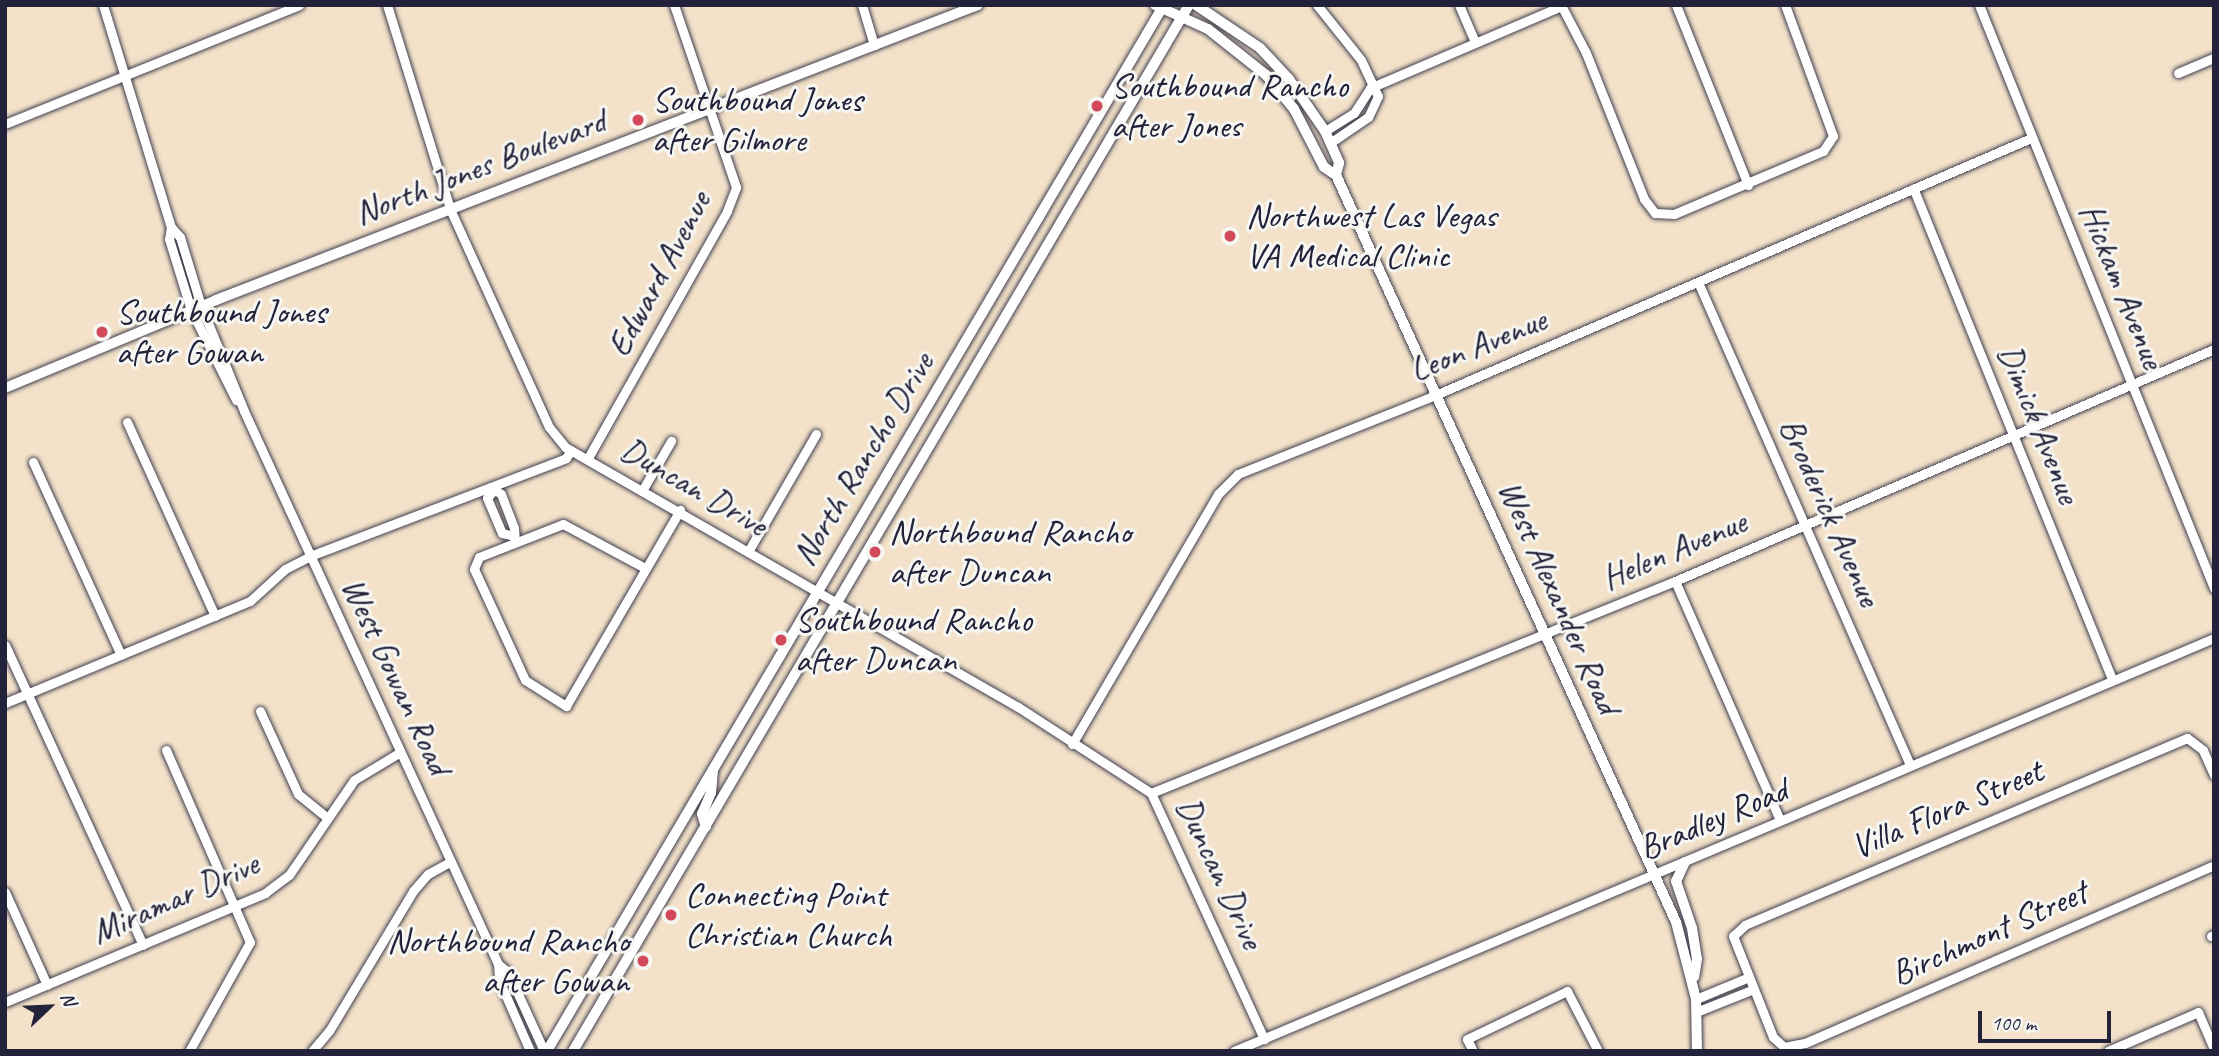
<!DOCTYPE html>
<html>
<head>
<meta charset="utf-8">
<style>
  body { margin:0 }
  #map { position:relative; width:2219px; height:1056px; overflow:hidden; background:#f3e2c9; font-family:Caveat,sans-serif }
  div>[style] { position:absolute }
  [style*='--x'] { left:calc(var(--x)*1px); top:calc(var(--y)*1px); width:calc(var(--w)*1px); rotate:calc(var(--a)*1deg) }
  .roads { filter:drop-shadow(0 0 2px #413f50) drop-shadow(0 0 2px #413f50) }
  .minor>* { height:9px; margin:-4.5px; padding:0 4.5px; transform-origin:4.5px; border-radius:4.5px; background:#fff }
  .major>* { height:10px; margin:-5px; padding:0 5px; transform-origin:5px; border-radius:5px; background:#fff }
  .dots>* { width:19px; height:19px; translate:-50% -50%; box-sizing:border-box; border:4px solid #f6f6f2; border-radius:50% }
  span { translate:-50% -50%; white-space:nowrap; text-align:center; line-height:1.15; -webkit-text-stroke:6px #f6f6f2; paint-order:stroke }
  .poi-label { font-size:35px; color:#22223b }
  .left { translate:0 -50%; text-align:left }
  .right { translate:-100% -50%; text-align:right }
  .street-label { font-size:35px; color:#22223b }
  .frame { position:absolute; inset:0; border:7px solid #22223b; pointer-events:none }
  .north { position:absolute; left:14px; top:972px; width:70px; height:70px; -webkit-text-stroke:5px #f6f6f2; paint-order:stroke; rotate:67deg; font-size:19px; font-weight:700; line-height:28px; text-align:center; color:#22223b }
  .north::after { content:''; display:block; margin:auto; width:24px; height:32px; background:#22223b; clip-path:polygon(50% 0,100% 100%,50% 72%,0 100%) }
  .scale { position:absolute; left:1978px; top:1011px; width:133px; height:32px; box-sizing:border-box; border:4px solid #22223b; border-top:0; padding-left:9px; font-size:21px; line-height:24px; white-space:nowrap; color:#22223b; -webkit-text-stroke:5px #f6f6f2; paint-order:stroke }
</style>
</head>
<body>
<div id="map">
  <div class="roads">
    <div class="minor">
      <div style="--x:103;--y:5;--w:232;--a:73"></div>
      <div style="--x:171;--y:227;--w:13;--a:48"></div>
      <div style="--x:180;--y:237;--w:72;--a:73.1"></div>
      <div style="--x:201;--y:306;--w:113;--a:67.7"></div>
      <div style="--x:244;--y:411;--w:609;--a:65.33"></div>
      <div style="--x:498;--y:964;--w:16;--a:86"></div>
      <div style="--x:499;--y:980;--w:77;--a:66.4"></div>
      <div style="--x:387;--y:5;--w:214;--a:72.8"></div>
      <div style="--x:450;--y:209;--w:239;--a:65.6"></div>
      <div style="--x:549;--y:427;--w:26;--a:51"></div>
      <div style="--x:565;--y:447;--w:522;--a:29.85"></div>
      <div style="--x:1018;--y:707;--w:158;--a:32.9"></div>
      <div style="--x:1151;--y:793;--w:271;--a:65.3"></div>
      <div style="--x:862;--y:5;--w:42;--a:73.3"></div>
      <div style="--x:1317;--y:5;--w:70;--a:51.3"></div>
      <div style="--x:1361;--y:60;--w:40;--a:65"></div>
      <div style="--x:1378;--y:96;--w:23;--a:115"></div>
      <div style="--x:1368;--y:117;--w:46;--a:145.6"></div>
      <div style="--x:1459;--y:5;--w:40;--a:66.6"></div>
      <div style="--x:1561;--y:5;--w:54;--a:62.5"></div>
      <div style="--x:1586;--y:53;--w:157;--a:68.3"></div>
      <div style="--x:1644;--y:199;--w:18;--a:52"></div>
      <div style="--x:1655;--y:213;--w:19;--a:3"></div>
      <div style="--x:1674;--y:214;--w:162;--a:-22.9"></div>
      <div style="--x:1823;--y:151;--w:18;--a:-56"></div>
      <div style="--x:1833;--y:136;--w:140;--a:-110.1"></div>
      <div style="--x:1676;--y:5;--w:194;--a:68.2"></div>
      <div style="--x:1979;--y:5;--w:629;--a:68.05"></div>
      <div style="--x:2178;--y:73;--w:39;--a:-23"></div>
      <div style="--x:5;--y:124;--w:317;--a:-22"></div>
      <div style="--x:1325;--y:131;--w:34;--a:-32"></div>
      <div style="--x:1354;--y:113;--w:30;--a:-57"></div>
      <div style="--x:1370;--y:88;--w:208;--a:-23.2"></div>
      <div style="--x:1914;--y:190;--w:528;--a:67.96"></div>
      <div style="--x:171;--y:227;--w:12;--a:99"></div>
      <div style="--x:169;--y:239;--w:74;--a:72.8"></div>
      <div style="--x:191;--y:310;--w:101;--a:63.4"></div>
      <div style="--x:1698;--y:282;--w:527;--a:66.3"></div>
      <div style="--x:127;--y:422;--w:213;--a:65.6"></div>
      <div style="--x:588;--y:458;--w:283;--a:-60.6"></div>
      <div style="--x:727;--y:211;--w:26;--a:-69"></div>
      <div style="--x:736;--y:187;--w:192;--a:-108.8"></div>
      <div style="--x:33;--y:462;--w:212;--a:65.5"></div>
      <div style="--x:491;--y:487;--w:12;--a:35"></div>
      <div style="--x:501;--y:494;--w:36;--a:69"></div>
      <div style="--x:514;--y:528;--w:14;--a:86"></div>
      <div style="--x:643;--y:489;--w:56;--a:-59.7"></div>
      <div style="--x:493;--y:491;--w:9;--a:131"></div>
      <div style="--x:487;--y:498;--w:38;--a:67"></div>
      <div style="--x:502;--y:533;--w:9;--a:13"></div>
      <div style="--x:749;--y:550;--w:134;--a:-60"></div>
      <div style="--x:645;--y:568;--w:93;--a:-151.8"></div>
      <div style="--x:563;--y:524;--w:90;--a:158.6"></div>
      <div style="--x:479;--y:557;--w:13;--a:113"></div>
      <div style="--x:474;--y:569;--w:122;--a:65.3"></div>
      <div style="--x:525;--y:680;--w:49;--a:32.4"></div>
      <div style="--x:566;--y:706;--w:227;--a:-59.8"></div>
      <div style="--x:1675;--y:581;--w:261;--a:66.3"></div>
      <div style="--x:5;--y:645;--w:330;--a:65.3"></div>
      <div style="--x:5;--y:703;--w:265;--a:-22.6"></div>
      <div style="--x:250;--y:601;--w:47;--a:-42.4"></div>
      <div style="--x:285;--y:569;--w:28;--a:-27"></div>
      <div style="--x:310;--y:556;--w:274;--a:-20.9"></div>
      <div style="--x:566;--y:458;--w:9;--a:-58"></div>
      <div style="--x:260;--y:711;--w:91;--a:65.4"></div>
      <div style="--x:298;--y:794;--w:36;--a:39"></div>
      <div style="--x:1072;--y:744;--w:290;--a:-59.7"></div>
      <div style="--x:1218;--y:494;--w:28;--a:-45"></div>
      <div style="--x:1238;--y:474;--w:210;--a:-21.8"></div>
      <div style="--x:1433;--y:396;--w:651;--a:-23.34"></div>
      <div style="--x:166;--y:750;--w:210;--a:66.4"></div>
      <div style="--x:250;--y:942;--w:125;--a:119.2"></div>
      <div style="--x:2214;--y:775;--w:27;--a:-114"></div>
      <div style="--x:2203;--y:750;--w:20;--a:-143"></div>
      <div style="--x:2187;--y:738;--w:480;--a:157.1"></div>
      <div style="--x:1745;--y:925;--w:16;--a:137"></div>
      <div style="--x:1733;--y:936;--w:109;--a:68.4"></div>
      <div style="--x:1773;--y:1037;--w:15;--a:42"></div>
      <div style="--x:1784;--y:1047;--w:21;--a:-11"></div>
      <div style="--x:1805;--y:1043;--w:446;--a:-23.5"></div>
      <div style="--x:1151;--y:793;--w:565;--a:-22.03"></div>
      <div style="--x:1675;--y:581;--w:587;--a:-23.29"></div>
      <div style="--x:5;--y:892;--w:102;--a:65.7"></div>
      <div style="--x:2211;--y:936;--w:3;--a:-18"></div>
      <div style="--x:498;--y:964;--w:13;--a:39"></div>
      <div style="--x:508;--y:972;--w:87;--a:65.5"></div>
      <div style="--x:1696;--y:999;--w:57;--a:-22.5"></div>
      <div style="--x:5;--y:1002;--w:282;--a:-22.7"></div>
      <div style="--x:265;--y:893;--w:30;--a:-37"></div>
      <div style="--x:289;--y:875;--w:115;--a:-55.6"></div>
      <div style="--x:354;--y:780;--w:52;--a:-31"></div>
      <div style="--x:1696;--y:1012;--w:62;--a:-21.6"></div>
      <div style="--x:312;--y:1051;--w:26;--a:-50"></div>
      <div style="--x:329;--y:1031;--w:163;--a:-59"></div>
      <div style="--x:413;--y:891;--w:23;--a:-49"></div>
      <div style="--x:428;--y:874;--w:26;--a:-29"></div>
      <div style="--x:1234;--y:1051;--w:1063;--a:-22.85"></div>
      <div style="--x:1473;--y:1051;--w:13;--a:-117"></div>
      <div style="--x:1467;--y:1039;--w:111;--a:-25.6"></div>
      <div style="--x:1567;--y:991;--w:68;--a:62.7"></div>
      <div style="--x:2108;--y:1051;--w:98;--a:-23.4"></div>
      <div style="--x:2198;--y:1012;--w:40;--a:66.6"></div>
    </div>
    <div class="major">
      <div style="--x:1155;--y:5;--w:58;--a:24.4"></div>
      <div style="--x:1208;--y:29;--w:74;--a:38.4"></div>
      <div style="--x:1266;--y:75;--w:44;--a:50.5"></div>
      <div style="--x:1294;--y:109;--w:65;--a:62.7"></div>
      <div style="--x:1324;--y:167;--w:14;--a:34"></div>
      <div style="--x:1336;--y:175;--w:821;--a:65.53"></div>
      <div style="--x:1676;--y:922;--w:80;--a:75.4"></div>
      <div style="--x:1696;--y:999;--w:52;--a:88.9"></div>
      <div style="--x:1196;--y:5;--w:77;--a:33.9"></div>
      <div style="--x:1260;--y:48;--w:42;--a:46.9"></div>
      <div style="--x:1289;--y:79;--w:63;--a:55.3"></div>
      <div style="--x:1325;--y:131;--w:35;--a:66"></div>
      <div style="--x:1339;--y:163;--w:12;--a:104"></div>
      <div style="--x:5;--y:388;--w:229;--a:-22.6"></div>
      <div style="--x:216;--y:300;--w:817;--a:-21.16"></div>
      <div style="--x:706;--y:827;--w:14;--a:-107"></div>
      <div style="--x:702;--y:814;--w:23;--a:-67"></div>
      <div style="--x:711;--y:793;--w:23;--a:-85"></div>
      <div style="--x:1685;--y:862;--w:21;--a:115"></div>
      <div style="--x:1676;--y:881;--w:50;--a:71.2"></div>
      <div style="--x:1692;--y:928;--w:31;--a:81"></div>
      <div style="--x:1697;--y:959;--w:18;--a:99"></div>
      <div style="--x:547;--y:1051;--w:1214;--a:-59.47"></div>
      <div style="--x:573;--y:1051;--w:1214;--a:-59.51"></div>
    </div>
  </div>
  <div class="dots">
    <div style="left:1097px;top:106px;background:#d1495b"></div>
    <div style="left:638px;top:120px;background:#d1495b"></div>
    <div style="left:1230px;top:236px;background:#d1495b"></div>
    <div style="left:102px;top:332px;background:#d1495b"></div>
    <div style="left:875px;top:552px;background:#d1495b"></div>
    <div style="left:781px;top:640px;background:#d1495b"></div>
    <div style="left:671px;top:915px;background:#d1495b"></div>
    <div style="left:643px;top:961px;background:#d1495b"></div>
  </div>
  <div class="poi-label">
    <span class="left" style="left:1111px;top:106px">Southbound Rancho<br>after Jones</span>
    <span class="left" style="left:652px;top:120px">Southbound Jones<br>after Gilmore</span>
    <span class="left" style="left:1246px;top:236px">Northwest Las Vegas<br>VA Medical Clinic</span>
    <span class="left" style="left:116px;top:332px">Southbound Jones<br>after Gowan</span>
    <span class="left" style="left:889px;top:552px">Northbound Rancho<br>after Duncan</span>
    <span class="left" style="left:795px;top:640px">Southbound Rancho<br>after Duncan</span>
    <span class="left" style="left:685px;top:915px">Connecting Point<br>Christian Church</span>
    <span class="right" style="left:629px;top:961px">Northbound Rancho<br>after Gowan</span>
  </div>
  <div class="street-label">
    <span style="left:480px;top:167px;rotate:-21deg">North Jones Boulevard</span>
    <span style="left:659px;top:274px;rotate:-62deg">Edward Avenue</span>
    <span style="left:2122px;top:286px;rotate:68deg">Hickam Avenue</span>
    <span style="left:1478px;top:345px;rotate:-22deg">Leon Avenue</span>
    <span style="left:2039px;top:424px;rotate:68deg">Dimick Avenue</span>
    <span style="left:863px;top:459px;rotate:-59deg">North Rancho Drive</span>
    <span style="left:694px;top:487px;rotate:30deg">Duncan Drive</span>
    <span style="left:1830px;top:512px;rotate:66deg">Broderick Avenue</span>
    <span style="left:1674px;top:550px;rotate:-23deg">Helen Avenue</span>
    <span style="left:1559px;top:597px;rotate:66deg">West Alexander Road</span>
    <span style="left:396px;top:676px;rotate:65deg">West Gowan Road</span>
    <span style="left:1947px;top:809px;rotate:-23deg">Villa Flora Street</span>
    <span style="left:1713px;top:819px;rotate:-23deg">Bradley Road</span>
    <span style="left:1220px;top:873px;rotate:65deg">Duncan Drive</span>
    <span style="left:175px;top:898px;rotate:-24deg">Miramar Drive</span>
    <span style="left:1989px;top:933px;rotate:-24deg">Birchmont Street</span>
  </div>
  <div class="frame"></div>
  <div class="north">N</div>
  <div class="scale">100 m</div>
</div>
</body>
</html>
